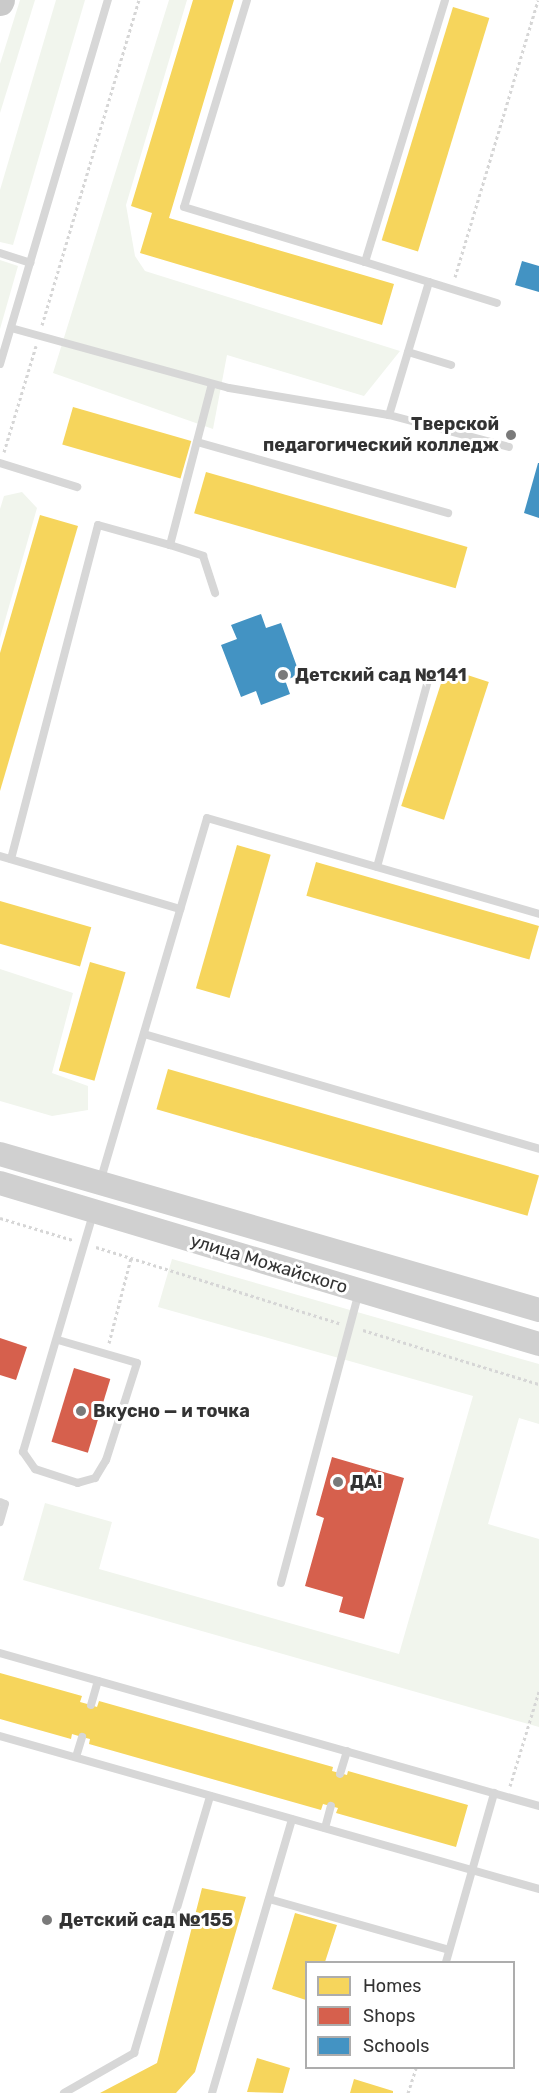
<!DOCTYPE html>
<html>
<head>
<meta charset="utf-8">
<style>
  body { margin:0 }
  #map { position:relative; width:539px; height:2093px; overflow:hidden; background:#fff; font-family:Rubik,sans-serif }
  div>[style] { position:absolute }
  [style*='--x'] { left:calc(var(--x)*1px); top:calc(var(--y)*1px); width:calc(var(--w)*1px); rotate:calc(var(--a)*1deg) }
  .green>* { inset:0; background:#f1f5ed }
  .homes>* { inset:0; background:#f6d55c; transform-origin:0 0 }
  .shops>* { inset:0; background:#d6604d; transform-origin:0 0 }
  .schools>* { inset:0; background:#4393c3 }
  .path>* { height:3px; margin-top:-1.5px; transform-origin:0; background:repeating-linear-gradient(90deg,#d6d6d6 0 3px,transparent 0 6px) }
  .lane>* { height:8px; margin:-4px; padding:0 4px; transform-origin:4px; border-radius:4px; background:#d7d7d7 }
  .secondary>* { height:24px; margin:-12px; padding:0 12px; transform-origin:12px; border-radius:12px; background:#d0d0d0 }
  .primary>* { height:27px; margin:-13.5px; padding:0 13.5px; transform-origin:13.5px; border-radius:13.5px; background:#cacaca }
  .dots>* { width:16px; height:16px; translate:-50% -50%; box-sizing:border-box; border:3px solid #fff; border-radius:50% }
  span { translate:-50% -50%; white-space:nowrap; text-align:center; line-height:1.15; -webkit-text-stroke:6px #fff; paint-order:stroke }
  .poi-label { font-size:18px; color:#333; font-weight:700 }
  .right { translate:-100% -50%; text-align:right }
  .left { translate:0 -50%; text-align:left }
  .street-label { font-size:18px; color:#333 }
  .legend { position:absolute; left:305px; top:1961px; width:210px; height:108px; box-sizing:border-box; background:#fff; border:2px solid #adadad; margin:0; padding:8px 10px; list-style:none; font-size:18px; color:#333 }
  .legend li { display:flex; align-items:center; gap:12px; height:30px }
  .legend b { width:30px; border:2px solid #adadad }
</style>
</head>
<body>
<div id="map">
  <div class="green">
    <div style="clip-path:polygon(20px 0,35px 0,0 113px,0 64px)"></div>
    <div style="clip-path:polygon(56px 0,85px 0,13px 245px,0 242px,0 190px)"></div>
    <div style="clip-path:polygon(169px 0,187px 0,126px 205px,135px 256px,145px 271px,400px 351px,364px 396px,227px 355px,213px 429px,53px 373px)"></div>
    <div style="clip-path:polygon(0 260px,18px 266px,0 329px)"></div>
    <div style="clip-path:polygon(22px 492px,37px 508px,0 638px,0 509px,4px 496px)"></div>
    <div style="clip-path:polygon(0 969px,73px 993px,52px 1073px,88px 1086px,88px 1110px,52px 1116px,0 1101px)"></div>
    <div style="clip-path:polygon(172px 1259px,539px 1364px,539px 1424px,519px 1418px,488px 1524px,539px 1539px,539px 1727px,23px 1580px,45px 1503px,112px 1522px,99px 1569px,399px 1654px,473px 1396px,158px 1307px)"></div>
  </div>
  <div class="homes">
    <div style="clip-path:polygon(193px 0,234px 0,169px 218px,394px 284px,382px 325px,140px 253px,152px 213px,131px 206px)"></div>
    <div style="left:453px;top:7px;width:38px;height:244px;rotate:17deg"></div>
    <div style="left:73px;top:407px;width:123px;height:39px;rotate:16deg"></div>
    <div style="left:206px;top:472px;width:272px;height:43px;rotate:16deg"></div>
    <div style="clip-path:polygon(40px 515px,78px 526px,0 791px,0 653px)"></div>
    <div style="left:446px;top:668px;width:45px;height:145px;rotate:18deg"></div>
    <div style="left:237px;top:845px;width:35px;height:149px;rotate:16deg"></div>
    <div style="left:316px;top:862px;width:232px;height:35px;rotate:16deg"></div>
    <div style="left:0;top:901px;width:95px;height:41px;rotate:16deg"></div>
    <div style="left:90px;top:962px;width:37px;height:113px;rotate:16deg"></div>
    <div style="left:168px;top:1069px;width:386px;height:42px;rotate:16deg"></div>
    <div style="clip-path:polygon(0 1673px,82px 1696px,80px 1702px,91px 1705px,97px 1707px,99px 1701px,333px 1767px,332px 1771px,347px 1775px,348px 1771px,468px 1805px,456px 1847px,336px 1813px,338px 1808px,323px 1804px,321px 1810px,89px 1744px,90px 1739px,82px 1737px,72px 1734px,71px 1739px,0 1719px)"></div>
    <div style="clip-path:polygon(202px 1888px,246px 1897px,195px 2072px,176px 2093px,100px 2093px,157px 2063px)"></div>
    <div style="clip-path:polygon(295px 1913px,337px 1925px,325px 1962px,306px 1962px,306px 2000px,272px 1989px)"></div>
    <div style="clip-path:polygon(257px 2058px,290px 2068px,283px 2093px,247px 2092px)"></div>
    <div style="clip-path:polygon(354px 2079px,393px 2091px,393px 2093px,350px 2093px)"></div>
  </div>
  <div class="shops">
    <div style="clip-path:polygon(0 1338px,27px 1347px,16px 1380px,0 1375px)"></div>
    <div style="left:74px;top:1368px;width:38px;height:77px;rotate:17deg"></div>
    <div style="clip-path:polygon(332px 1457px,404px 1478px,364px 1619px,339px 1612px,343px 1597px,305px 1586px,324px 1518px,316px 1515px)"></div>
  </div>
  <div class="schools">
    <div style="clip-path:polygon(522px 261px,539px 266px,539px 292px,515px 285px)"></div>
    <div style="clip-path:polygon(538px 463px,539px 463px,539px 518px,524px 513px)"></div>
    <div style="clip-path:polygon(261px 614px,266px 628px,281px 623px,300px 675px,285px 680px,290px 694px,261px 705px,256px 691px,241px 697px,221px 645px,237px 639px,231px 625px)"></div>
  </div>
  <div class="path">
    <div style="--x:455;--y:277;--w:289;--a:-73.3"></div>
    <div style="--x:42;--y:325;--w:339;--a:-73.4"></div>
    <div style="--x:4;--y:452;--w:111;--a:-73.2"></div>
    <div style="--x:0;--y:1218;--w:76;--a:16.8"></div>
    <div style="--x:96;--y:1247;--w:255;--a:17.4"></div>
    <div style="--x:363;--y:1330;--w:184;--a:17.1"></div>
    <div style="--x:109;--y:1343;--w:88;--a:-75.5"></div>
    <div style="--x:510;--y:1786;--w:99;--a:-73"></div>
    <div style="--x:408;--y:2093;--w:26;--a:-72"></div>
  </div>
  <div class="lane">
    <div style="--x:247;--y:0;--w:216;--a:106.9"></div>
    <div style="--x:184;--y:207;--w:189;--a:16.9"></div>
    <div style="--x:365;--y:262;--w:274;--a:-73"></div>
    <div style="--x:0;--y:253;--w:32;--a:18"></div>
    <div style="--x:365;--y:262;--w:67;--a:17.4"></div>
    <div style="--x:429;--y:282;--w:139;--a:106.7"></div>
    <div style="--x:429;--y:282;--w:71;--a:17.2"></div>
    <div style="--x:11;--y:328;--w:226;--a:15.4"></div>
    <div style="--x:229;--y:388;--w:162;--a:9.6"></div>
    <div style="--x:389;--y:415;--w:124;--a:14.9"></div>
    <div style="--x:408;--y:352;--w:45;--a:16.8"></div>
    <div style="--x:0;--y:364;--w:380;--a:-73.5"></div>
    <div style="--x:197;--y:442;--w:261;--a:15.8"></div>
    <div style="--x:0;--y:463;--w:81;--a:17.3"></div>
    <div style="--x:170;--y:545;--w:35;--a:18"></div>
    <div style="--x:203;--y:556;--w:39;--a:72"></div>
    <div style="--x:0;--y:856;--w:188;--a:16.4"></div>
    <div style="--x:11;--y:859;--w:345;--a:-75.4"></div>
    <div style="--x:98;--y:525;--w:75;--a:15.5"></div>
    <div style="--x:170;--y:545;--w:166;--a:-75.4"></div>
    <div style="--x:377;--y:867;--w:197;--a:-74.7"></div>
    <div style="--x:144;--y:1034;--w:411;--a:16.2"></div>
    <div style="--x:100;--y:1182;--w:379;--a:-73.6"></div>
    <div style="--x:207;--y:818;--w:346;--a:16.1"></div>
    <div style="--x:58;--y:1340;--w:82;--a:16.2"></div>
    <div style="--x:137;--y:1363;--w:102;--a:107.7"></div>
    <div style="--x:106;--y:1460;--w:21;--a:121"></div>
    <div style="--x:95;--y:1478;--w:18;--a:164"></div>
    <div style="--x:78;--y:1483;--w:45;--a:-162"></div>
    <div style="--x:35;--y:1469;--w:21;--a:-125"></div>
    <div style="--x:23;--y:1452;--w:248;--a:-73.6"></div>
    <div style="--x:0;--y:1502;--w:5;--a:22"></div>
    <div style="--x:5;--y:1504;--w:19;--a:106"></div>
    <div style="--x:281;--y:1583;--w:301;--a:-75"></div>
    <div style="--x:0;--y:1653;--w:560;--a:15.85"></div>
    <div style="--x:91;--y:1705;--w:25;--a:-74"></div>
    <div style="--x:0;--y:1736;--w:560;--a:15.85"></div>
    <div style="--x:76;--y:1757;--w:21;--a:-73"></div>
    <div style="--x:340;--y:1774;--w:24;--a:-73"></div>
    <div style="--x:325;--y:1828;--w:23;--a:-75"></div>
    <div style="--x:269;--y:1899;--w:187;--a:15.8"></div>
    <div style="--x:446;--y:1962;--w:176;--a:-74.1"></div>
    <div style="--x:64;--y:2093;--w:81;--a:-29.7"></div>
    <div style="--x:134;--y:2053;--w:268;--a:-73.5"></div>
    <div style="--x:212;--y:2093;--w:285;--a:-73.7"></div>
  </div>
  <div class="secondary">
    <div style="--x:0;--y:1154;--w:561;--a:16.14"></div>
    <div style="--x:0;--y:1183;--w:563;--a:16.63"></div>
  </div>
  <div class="primary">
    <div style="--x:0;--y:2;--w:2;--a:-63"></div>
  </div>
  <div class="dots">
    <div style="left:511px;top:435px;background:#7a7a7a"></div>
    <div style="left:283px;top:675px;background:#7a7a7a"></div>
    <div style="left:81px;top:1411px;background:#7a7a7a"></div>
    <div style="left:338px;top:1482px;background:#7a7a7a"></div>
    <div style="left:47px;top:1920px;background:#7a7a7a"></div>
  </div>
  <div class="poi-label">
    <span class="right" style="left:499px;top:435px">Тверской<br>педагогический колледж</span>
    <span class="left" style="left:295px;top:675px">Детский сад №141</span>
    <span class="left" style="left:93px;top:1411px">Вкусно — и точка</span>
    <span class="left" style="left:350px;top:1482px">ДА!</span>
    <span class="left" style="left:59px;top:1920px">Детский сад №155</span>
  </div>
  <div class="street-label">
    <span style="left:269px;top:1264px;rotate:17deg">улица Можайского</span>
  </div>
  <ul class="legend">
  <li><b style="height:16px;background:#f6d55c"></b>Homes</li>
  <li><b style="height:16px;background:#d6604d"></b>Shops</li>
  <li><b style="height:16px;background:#4393c3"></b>Schools</li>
  </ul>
</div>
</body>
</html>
